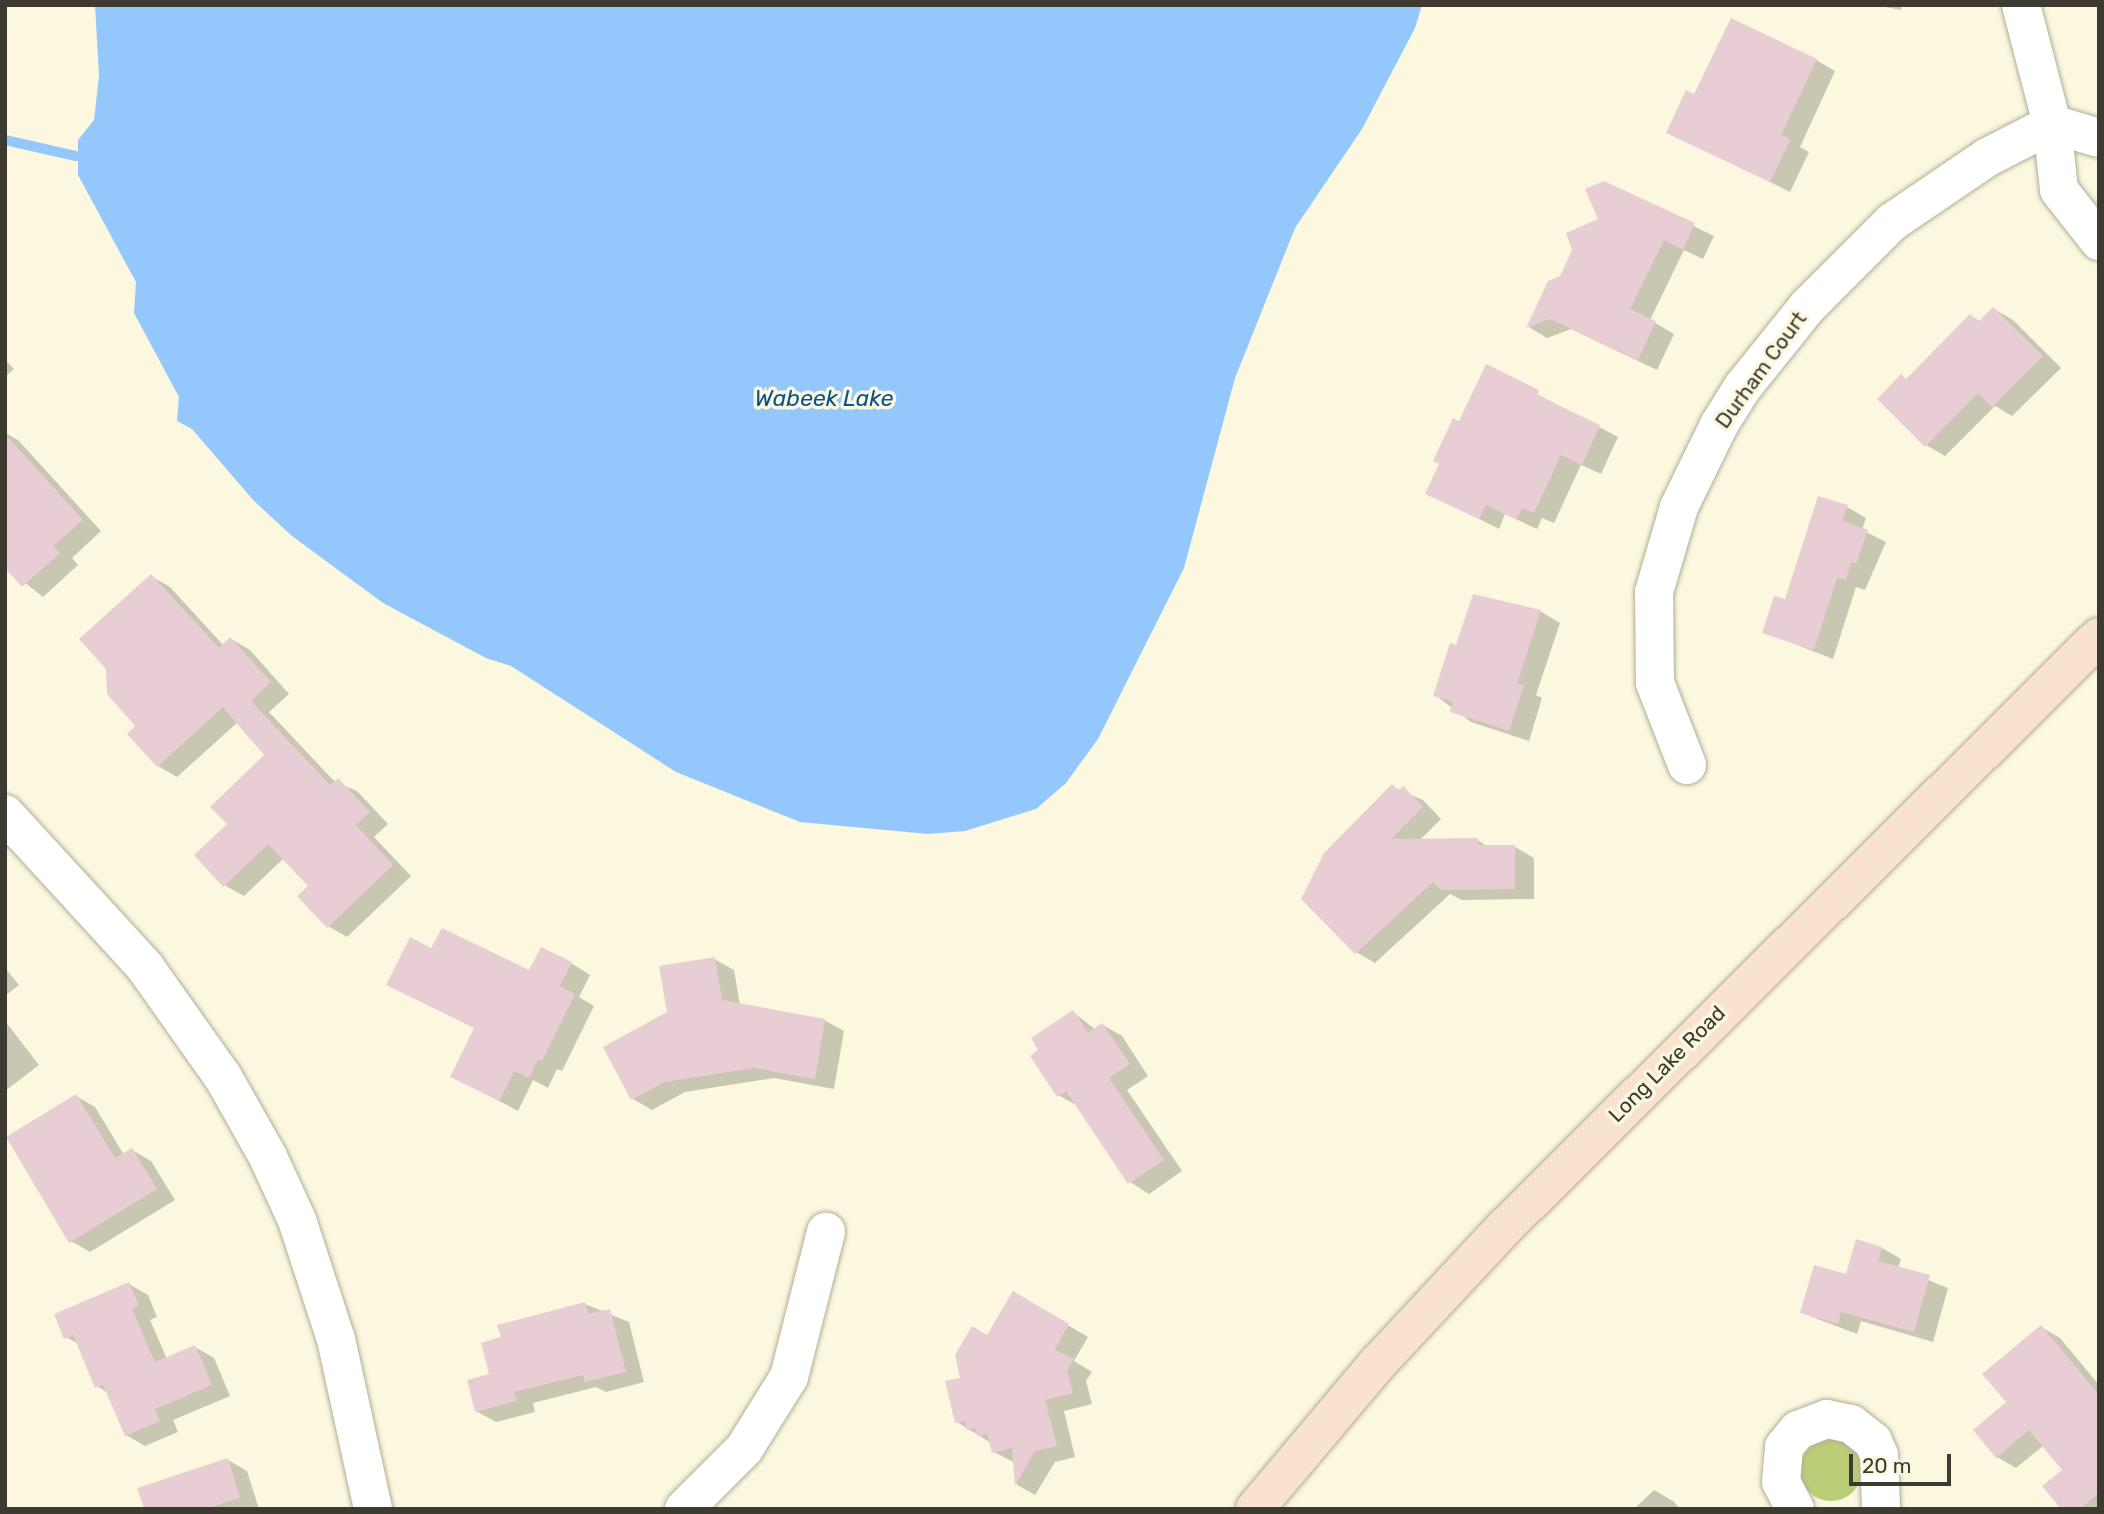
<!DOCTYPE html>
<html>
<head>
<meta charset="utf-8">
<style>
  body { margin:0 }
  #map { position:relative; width:2104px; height:1514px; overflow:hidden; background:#fcf8df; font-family:Rubik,sans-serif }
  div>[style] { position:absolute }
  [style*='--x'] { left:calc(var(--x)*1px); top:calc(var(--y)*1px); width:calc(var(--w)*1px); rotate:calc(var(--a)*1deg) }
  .green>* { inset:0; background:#bbce77 }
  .round { border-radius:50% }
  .water>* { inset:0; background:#94c7fb }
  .shadow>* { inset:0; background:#0003 }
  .stream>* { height:10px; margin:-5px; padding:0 5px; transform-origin:5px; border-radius:5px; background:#94c7fb }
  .building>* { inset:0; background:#e9cdd5 }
  .roads { filter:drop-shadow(0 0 2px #b1ad96) drop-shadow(0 0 2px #b1ad96) }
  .minor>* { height:38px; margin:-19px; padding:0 19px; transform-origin:19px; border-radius:19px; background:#fff }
  .major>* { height:38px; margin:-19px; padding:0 19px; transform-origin:19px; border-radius:19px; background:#f9e2ce }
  span { translate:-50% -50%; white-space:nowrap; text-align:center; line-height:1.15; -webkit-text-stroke:7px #fcf8df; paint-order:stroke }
  .street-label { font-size:21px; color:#3c3a31 }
  .water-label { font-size:23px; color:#09528c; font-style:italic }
  .frame { position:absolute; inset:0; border:7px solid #3c3a31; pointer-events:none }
  .scale { position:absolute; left:1849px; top:1454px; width:102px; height:32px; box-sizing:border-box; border:4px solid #3c3a31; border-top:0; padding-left:9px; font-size:21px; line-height:24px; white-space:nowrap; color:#3c3a31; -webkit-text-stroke:5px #fcf8df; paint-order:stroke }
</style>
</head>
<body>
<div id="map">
  <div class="green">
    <div class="round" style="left:1800px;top:1439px;width:62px;height:62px"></div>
  </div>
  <div class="water">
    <div style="clip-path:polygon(95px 5px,1422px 5px,1415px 28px,1362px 129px,1295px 228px,1235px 378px,1184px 568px,1098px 739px,1066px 783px,1036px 809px,965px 831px,928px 834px,800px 822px,676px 772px,511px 666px,486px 658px,383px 603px,292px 536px,254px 501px,192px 429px,177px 421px,179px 397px,134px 313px,136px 282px,78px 175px,78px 140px,94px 120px,99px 76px)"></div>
  </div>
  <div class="shadow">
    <div style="clip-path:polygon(1875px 5px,1902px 5px,1901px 10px)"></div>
    <div style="clip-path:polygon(1816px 60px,1835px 71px,1800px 147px,1809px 152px,1790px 192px,1668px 132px,1695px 97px)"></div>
    <div style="clip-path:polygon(1604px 183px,1714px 236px,1703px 259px,1684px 250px,1650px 320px,1674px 334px,1657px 370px,1571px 329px,1547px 338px,1529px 327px,1549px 282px,1562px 277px,1600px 220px)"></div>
    <div style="clip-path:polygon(1994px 309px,2013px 320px,2061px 368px,2012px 416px,1995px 406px,1945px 456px,1926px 445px,1902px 376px,1907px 380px,1971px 316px,1981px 322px)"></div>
    <div style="clip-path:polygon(5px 360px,14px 369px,5px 377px)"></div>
    <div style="clip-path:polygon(1486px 367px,1618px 437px,1601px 474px,1581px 465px,1554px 523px,1542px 518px,1537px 529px,1505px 514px,1499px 529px,1428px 493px)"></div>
    <div style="clip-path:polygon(5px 433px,18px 440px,101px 531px,72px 558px,78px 565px,43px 597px,5px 567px)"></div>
    <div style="clip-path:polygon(1847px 507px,1866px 518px,1862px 530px,1886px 542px,1865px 590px,1856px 587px,1833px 659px,1764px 632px)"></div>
    <div style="clip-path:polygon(151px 576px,170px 587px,224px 646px,231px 639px,250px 650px,289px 694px,269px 712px,335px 782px,357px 791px,388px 824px,374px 837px,411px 876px,347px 937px,328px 926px,311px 886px,284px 858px,244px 896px,224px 885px,229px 824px,266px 755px,238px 722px,177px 777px,158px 766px,138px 726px)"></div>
    <div style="clip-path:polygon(1540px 611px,1560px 623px,1536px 695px,1542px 698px,1529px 741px,1471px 722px,1435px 695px)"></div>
    <div style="clip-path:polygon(1393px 787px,1423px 800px,1441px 819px,1420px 840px,1477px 840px,1489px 847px,1515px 847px,1534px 858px,1534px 899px,1462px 900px,1450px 894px,1375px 963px,1356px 952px)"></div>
    <div style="clip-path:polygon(432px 950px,529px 973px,571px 963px,590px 975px,579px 997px,594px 1006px,562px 1071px,557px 1069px,548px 1088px,533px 1080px,518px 1111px,452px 1076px,475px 1028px)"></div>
    <div style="clip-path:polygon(714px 959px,734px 970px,740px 1005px,824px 1020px,844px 1031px,834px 1089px,774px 1078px,685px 1092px,652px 1110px,633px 1099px,669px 1013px)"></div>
    <div style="clip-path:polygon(5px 968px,19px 985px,5px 996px)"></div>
    <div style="clip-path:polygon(1073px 1012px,1096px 1030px,1103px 1025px,1122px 1036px,1148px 1076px,1127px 1090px,1182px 1171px,1149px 1194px,1130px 1182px,1078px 1106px,1058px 1095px,1041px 1050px)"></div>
    <div style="clip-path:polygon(5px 1021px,39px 1065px,5px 1091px)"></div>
    <div style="clip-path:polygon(76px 1096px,95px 1107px,124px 1155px,132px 1150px,151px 1161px,175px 1200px,90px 1252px,71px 1241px)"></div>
    <div style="clip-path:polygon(1882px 1248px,1901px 1259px,1898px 1268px,1948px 1288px,1933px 1342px,1861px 1321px,1857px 1334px,1802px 1313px)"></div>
    <div style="clip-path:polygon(129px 1284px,148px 1295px,157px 1317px,150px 1320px,167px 1359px,195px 1347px,214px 1358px,230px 1396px,173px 1420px,178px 1432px,145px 1446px,126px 1435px,108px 1393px,97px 1386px,80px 1345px,66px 1337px)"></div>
    <div style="clip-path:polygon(1013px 1293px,1088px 1337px,1074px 1361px,1092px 1372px,1086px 1381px,1092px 1404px,1064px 1411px,1075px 1457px,1055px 1462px,1035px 1495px,1017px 1485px,1015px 1463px,994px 1452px,991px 1443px,957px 1422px,962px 1379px)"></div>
    <div style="clip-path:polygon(585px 1304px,629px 1322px,644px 1382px,606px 1392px,596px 1387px,533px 1403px,535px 1412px,496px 1422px,476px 1411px,503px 1339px)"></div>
    <div style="clip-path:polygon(2041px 1327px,2060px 1338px,2099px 1385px,2099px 1509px,2064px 1509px,2064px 1470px,2044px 1445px,2016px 1468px,1997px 1457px,2008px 1402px)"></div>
    <div style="clip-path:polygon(228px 1460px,247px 1471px,259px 1509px,145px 1509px)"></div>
    <div style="clip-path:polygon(1654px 1490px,1673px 1501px,1680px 1509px,1634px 1509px)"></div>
  </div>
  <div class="stream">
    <div style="--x:5;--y:140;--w:73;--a:12.7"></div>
  </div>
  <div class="building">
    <div style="clip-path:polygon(1731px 18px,1817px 59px,1781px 135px,1791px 139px,1770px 182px,1666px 133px,1686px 90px,1694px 94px)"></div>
    <div style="clip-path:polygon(1604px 181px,1695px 223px,1683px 250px,1664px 240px,1630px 309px,1656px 321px,1638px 360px,1550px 319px,1526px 328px,1548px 281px,1560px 276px,1572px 250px,1566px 233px,1598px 219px,1585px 189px)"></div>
    <div style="clip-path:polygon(1993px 307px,2043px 356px,1992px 407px,1978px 393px,1925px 447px,1877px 399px,1901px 374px,1906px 379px,1970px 314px,1978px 322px)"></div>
    <div style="clip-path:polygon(1486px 364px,1539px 390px,1537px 395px,1600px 425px,1582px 465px,1561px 455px,1534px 513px,1522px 508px,1517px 520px,1486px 505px,1479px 519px,1425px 494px,1439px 464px,1433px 461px,1453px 418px,1459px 421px)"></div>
    <div style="clip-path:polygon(5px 434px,83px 520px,53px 546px,60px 553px,22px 587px,5px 568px)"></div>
    <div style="clip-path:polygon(1818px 496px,1848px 505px,1842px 521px,1868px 530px,1856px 564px,1851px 562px,1846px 580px,1837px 578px,1814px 650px,1762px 633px,1774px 596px,1785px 599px)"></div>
    <div style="clip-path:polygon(151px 574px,219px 648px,230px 637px,271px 682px,251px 701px,330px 785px,338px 778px,370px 812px,356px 825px,393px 865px,327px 928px,297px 896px,308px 886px,268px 844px,223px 887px,194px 855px,227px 824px,210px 807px,264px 755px,223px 707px,157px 767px,127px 734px,135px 726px,107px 694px,106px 669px,79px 639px)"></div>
    <div style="clip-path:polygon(1473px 594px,1541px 610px,1517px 684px,1524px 685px,1509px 731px,1450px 712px,1453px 702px,1433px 696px,1450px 643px,1456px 645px)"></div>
    <div style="clip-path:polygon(1392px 784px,1399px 791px,1403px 786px,1423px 807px,1391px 839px,1478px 838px,1478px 845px,1515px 845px,1515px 889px,1441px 890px,1433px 882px,1355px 954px,1301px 899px,1324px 853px)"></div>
    <div style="clip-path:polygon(442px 928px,529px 970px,541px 947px,572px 962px,560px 986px,575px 994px,542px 1061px,538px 1059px,529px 1078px,514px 1071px,499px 1101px,450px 1077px,474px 1028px,386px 985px,410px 937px,431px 948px)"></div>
    <div style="clip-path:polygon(715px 957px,722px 1000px,825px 1019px,815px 1079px,754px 1068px,665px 1082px,631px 1100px,603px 1047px,667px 1012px,659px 966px)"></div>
    <div style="clip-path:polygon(1073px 1010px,1088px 1033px,1102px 1023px,1130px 1064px,1109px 1078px,1164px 1160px,1128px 1184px,1066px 1091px,1057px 1097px,1030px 1056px,1038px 1050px,1031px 1038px)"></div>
    <div style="clip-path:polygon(76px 1094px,115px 1158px,132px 1148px,157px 1189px,69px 1243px,6px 1137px)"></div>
    <div style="clip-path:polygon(1856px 1239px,1882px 1247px,1878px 1261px,1930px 1275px,1914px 1332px,1841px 1312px,1838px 1324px,1800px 1313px,1814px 1265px,1846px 1274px)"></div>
    <div style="clip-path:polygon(129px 1282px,139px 1306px,132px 1309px,155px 1362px,195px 1345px,212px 1385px,155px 1409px,160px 1421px,125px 1436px,103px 1385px,95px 1388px,73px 1335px,64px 1339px,54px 1314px)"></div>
    <div style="clip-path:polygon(1013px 1291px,1069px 1324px,1055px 1350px,1074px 1359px,1067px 1370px,1073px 1393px,1045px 1400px,1057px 1446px,1035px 1451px,1015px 1486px,1012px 1448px,992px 1453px,987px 1434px,977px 1436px,975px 1428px,967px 1430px,965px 1421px,955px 1423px,945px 1381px,960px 1378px,955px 1355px,972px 1326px,987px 1335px)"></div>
    <div style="clip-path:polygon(585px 1302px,588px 1314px,610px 1309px,626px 1372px,585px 1382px,583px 1375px,514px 1392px,517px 1401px,475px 1412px,467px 1380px,489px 1374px,481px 1343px,501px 1337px,497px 1325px)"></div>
    <div style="clip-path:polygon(2041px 1325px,2099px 1395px,2099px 1493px,2080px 1509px,2061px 1509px,2042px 1486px,2062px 1470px,2029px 1430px,1996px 1458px,1973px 1430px,2006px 1402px,1982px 1374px)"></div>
    <div style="clip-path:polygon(228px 1458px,240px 1498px,205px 1509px,144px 1509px,137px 1488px)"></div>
  </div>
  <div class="roads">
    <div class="minor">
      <div style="--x:2021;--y:5;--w:123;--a:75.4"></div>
      <div style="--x:2052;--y:124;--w:66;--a:83.9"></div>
      <div style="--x:2059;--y:190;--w:65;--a:51.9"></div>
      <div style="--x:2052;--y:124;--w:49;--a:16.6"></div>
      <div style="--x:1687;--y:765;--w:88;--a:-111.3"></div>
      <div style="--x:1655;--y:683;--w:91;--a:-90.6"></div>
      <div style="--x:1654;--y:592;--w:89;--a:-73.6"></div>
      <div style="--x:1679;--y:507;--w:91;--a:-64"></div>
      <div style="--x:1719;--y:425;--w:44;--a:-58.1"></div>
      <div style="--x:1742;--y:388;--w:105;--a:-51.2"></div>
      <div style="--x:1808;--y:306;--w:119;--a:-45"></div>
      <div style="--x:1892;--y:222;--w:114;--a:-34.2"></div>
      <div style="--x:1986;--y:158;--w:74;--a:-27.3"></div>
      <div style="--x:5;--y:814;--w:207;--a:47.5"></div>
      <div style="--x:145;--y:967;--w:135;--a:54.7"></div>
      <div style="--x:223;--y:1077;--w:92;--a:60.6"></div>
      <div style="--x:268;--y:1157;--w:69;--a:65.3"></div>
      <div style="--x:297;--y:1220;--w:125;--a:71.9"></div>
      <div style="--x:336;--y:1339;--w:174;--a:77.7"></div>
      <div style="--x:684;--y:1509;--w:85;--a:-45"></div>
      <div style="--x:744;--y:1449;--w:85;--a:-58"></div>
      <div style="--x:789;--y:1377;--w:150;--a:-75.7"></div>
      <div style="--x:1795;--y:1509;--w:30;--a:-117"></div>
      <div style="--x:1781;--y:1482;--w:35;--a:-85"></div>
      <div style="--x:1784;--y:1447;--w:22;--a:-51"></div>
      <div style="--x:1798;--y:1430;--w:31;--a:-21"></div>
      <div style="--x:1827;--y:1419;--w:25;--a:12"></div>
      <div style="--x:1851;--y:1424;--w:28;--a:38"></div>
      <div style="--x:1873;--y:1441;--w:15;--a:67"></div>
      <div style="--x:1879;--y:1455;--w:52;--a:87.8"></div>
    </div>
    <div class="major">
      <div style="--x:1255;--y:1509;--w:192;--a:-49.9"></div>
      <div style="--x:1379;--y:1362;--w:185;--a:-47"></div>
      <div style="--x:1505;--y:1227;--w:837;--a:-44.81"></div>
    </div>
  </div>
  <div class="street-label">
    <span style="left:1761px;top:370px;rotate:-54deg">Durham Court</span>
    <span style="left:1667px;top:1064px;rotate:-45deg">Long Lake Road</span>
  </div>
  <div class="water-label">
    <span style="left:824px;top:398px">Wabeek Lake</span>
  </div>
  <div class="frame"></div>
  <div class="scale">20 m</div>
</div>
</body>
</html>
